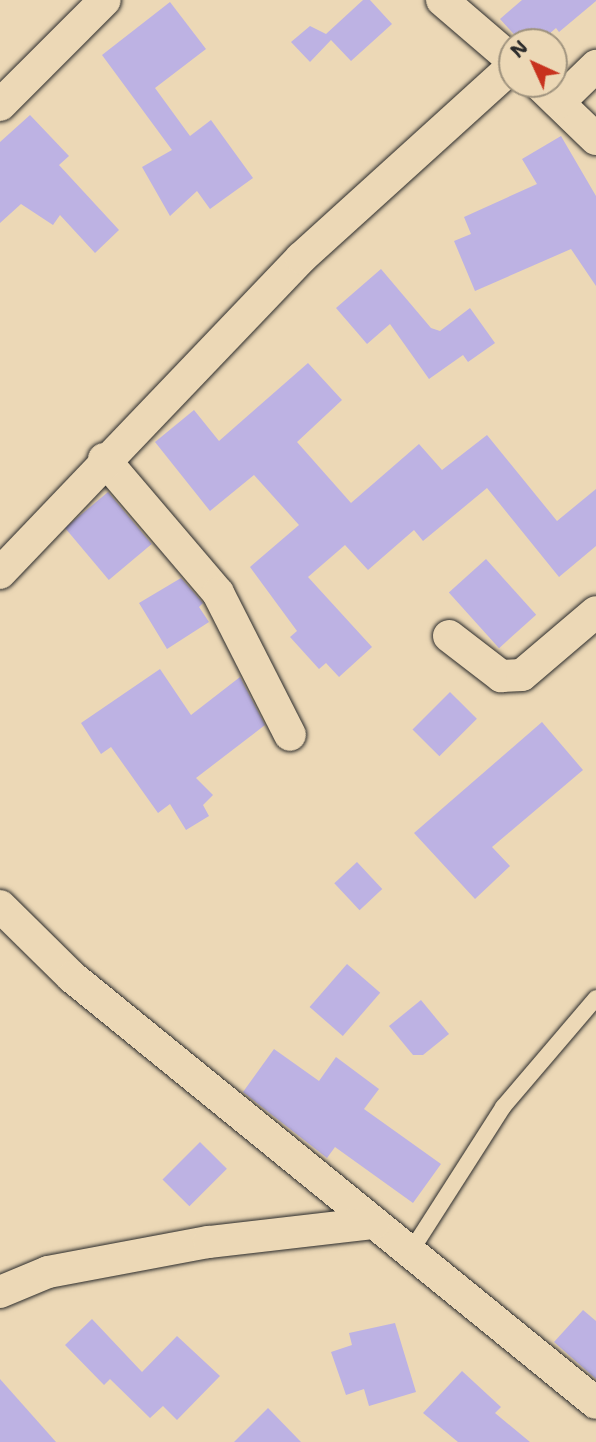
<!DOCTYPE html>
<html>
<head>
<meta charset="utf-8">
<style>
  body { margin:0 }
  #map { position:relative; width:596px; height:1442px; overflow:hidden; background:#ecd8b6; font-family:"Shantell Sans",sans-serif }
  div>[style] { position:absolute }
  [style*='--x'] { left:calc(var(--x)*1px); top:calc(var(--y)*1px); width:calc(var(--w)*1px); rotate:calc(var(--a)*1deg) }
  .building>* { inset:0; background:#bdb2e3; transform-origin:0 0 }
  .roads { filter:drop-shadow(0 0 2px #2b2b2b) drop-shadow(0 0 2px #2b2b2b) }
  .service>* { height:16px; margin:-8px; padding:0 8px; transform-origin:8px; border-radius:8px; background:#ecd8b6 }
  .minor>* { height:32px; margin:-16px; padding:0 16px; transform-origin:16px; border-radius:16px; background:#ecd8b6 }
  span { translate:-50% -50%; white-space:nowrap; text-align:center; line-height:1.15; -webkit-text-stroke:6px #ecd8b6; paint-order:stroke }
  .north { position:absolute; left:498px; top:28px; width:70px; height:70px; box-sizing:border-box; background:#ecd8b6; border:2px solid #9f937e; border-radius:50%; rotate:315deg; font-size:19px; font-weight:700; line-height:28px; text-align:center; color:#2b2b2b }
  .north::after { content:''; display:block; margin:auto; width:24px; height:32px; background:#c8321e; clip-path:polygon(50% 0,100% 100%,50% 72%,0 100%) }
</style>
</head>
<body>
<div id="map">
  <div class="building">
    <div style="clip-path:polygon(363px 0,370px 0,392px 24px,351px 61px,331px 40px,310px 62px,291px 42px,310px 26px,326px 34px)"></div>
    <div style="clip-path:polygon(522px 0,596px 0,596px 1px,559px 32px,556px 28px,540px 42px,521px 42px,500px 19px)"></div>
    <div style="clip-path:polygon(170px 2px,206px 49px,155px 88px,190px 136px,211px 120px,253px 178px,210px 209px,197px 191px,170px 216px,142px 167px,172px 150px,102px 55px)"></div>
    <div style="clip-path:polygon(30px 115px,69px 156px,59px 165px,119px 230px,95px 253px,60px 215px,53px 225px,21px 204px,0 223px,0 142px)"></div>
    <div style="clip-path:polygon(561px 136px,596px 196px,596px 286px,571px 249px,475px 291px,454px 241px,471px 234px,464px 217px,537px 184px,522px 159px)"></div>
    <div style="clip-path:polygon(381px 269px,431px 328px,440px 331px,470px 308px,495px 343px,468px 362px,463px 355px,429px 379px,390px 324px,367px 344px,336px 308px)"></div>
    <div style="clip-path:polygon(308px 363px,342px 400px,297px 442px,351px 503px,419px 444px,442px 470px,487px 435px,557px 521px,596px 489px,596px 546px,559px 577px,487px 488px,423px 541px,414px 530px,368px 570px,345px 545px,308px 577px,372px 647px,339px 677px,326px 663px,319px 669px,290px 637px,297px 631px,250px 567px,299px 525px,254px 475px,210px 511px,155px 442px,194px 410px,219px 441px)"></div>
    <div style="left:108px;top:492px;width:68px;height:56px;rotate:50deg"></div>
    <div style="left:486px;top:559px;width:75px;height:50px;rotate:48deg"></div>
    <div style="clip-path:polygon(181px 578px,203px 603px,199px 607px,209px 622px,167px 649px,139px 603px)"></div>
    <div style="clip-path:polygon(160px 669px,191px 715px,240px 677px,265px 725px,196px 778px,213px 795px,203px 805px,209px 816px,186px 830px,170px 804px,158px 813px,111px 747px,101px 754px,81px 723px)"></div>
    <div style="left:450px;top:692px;width:38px;height:53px;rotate:45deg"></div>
    <div style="clip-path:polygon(542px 722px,583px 770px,492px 847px,510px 866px,475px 899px,414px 833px)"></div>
    <div style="left:357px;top:862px;width:37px;height:31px;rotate:47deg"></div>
    <div style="left:347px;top:964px;width:44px;height:57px;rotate:41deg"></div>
    <div style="clip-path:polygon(421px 1000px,449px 1034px,423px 1055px,413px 1055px,389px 1026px)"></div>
    <div style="clip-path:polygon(274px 1049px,319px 1081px,336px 1057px,379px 1089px,364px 1109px,441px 1164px,413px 1203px,335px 1147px,327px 1158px,243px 1092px)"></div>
    <div style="left:200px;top:1142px;width:38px;height:53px;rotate:45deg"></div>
    <div style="clip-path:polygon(583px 1310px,596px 1321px,596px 1379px,554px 1342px)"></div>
    <div style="clip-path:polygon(92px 1319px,142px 1372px,177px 1336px,220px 1376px,177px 1420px,163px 1406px,150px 1418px,110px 1379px,104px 1385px,65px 1345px)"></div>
    <div style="clip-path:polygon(395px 1323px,416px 1392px,369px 1406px,364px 1389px,346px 1395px,331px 1352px,352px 1345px,349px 1333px)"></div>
    <div style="clip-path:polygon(462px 1371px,501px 1407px,495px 1413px,530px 1442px,458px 1442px,423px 1413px)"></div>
    <div style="clip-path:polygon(0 1379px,56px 1442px,0 1442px)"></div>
    <div style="clip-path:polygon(268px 1408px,301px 1442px,234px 1442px)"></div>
  </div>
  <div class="roads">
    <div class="service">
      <div style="--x:411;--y:1251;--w:171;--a:-57.4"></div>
      <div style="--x:503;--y:1107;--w:143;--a:-49.5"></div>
    </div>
    <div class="minor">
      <div style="--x:442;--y:0;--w:92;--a:40.6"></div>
      <div style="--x:539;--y:84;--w:79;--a:44"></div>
      <div style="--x:559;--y:102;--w:52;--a:-44.2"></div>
      <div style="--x:0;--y:105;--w:148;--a:-45"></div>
      <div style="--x:104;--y:459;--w:176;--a:49.6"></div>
      <div style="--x:218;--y:593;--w:159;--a:63.1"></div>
      <div style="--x:0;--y:573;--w:436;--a:-46.3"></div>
      <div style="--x:301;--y:258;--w:285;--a:-42.2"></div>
      <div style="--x:449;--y:636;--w:66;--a:37.6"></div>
      <div style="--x:501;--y:676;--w:21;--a:-3"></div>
      <div style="--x:522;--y:675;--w:97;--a:-40.4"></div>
      <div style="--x:0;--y:906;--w:101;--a:44.6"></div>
      <div style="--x:72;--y:977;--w:675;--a:39.11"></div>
      <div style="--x:0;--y:1292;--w:52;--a:-22.6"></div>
      <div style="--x:48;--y:1272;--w:164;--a:-10.6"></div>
      <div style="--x:209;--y:1242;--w:166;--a:-6.6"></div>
    </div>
  </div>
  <div class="north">N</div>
</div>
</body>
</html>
